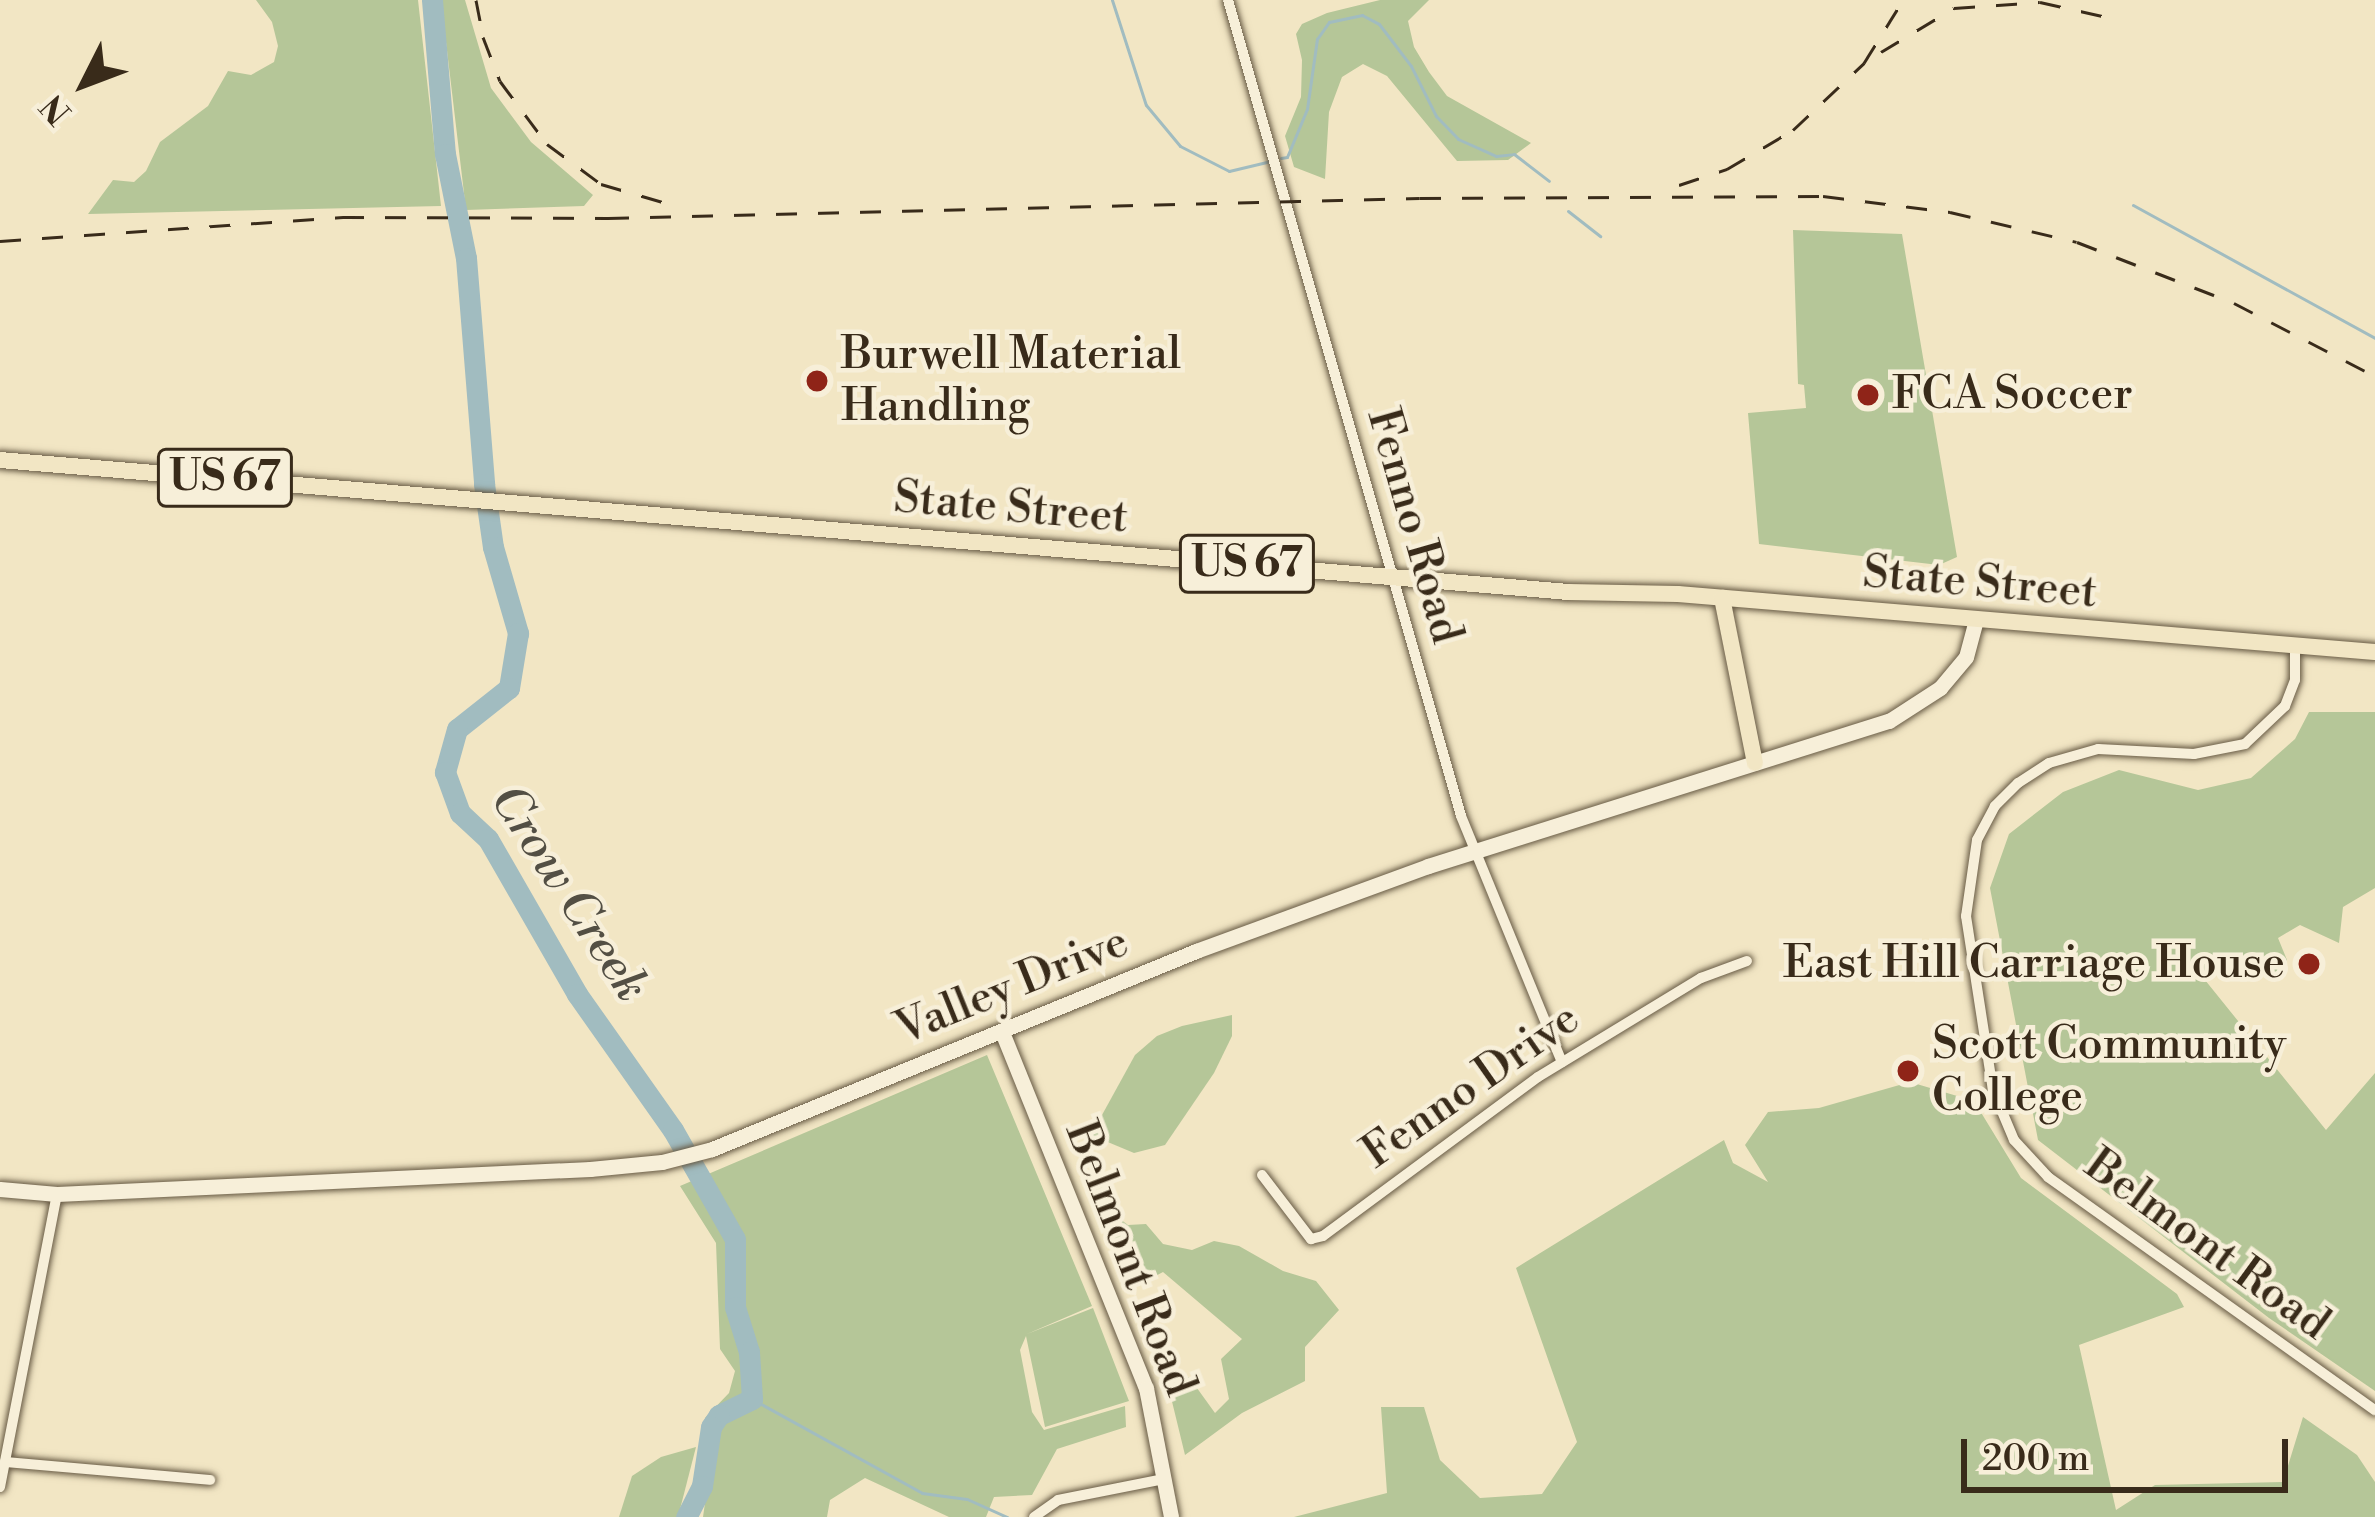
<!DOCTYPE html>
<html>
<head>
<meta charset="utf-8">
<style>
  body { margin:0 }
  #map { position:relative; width:2375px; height:1517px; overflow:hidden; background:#f2e6c4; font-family:"Libre Bodoni",serif }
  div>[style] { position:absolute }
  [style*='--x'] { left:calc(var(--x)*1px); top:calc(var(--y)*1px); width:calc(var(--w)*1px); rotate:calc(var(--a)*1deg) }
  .green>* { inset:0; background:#b5c698 }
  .stream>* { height:3px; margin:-1.5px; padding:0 1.5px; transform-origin:1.5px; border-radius:1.5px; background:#a1bcc0 }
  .river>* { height:21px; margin:-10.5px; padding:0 10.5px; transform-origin:10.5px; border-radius:10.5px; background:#a1bcc0 }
  .roads { filter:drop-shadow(0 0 3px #675a44) drop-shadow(0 0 3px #675a44) }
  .street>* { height:10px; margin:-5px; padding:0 5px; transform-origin:5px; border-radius:5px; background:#f7efd9 }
  .secondary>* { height:15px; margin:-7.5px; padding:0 7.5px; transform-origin:7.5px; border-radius:7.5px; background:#f7efd9 }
  .primary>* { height:16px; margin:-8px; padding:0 8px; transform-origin:8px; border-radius:8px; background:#f2e6c4 }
  .rail>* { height:3px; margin-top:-1.5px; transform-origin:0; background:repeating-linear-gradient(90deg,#392b1a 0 21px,transparent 0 42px) }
  .dots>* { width:33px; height:33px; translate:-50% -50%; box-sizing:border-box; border:6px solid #f7efd9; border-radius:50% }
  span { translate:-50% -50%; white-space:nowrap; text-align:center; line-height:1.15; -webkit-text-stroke:9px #f7efd9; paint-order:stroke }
  .shield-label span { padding:3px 9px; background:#f7efd9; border:3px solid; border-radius:9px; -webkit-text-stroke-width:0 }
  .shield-label { font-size:42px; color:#392b1a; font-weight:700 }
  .poi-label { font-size:45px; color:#392b1a }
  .left { translate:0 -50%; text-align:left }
  .right { translate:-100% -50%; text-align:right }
  .street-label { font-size:45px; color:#392b1a }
  .water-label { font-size:48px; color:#534f44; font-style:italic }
  .north { position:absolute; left:24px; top:24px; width:120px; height:120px; -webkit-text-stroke:9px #f7efd9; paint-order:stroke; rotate:228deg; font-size:33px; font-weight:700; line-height:48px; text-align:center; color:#392b1a }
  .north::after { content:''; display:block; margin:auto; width:42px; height:54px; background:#392b1a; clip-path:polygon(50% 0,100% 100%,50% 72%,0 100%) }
  .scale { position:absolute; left:1961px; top:1439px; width:327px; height:54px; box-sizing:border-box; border:6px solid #392b1a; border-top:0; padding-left:15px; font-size:36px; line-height:42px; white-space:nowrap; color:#392b1a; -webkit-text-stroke:9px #f7efd9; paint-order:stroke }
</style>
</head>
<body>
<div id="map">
  <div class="green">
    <div style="clip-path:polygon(256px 0,418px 0,441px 206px,88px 214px,113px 180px,134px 182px,146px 171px,160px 142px,208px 106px,228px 71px,251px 75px,274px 62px,278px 46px,272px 22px)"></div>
    <div style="clip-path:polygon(441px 0,465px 0,491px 88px,531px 142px,593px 195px,584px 206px,466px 210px)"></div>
    <div style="clip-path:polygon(1380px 0,1429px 0,1408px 21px,1414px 47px,1429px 72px,1447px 96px,1531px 143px,1508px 160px,1457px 161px,1387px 76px,1363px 64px,1342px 77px,1329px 112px,1325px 179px,1294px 167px,1285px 136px,1301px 97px,1302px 60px,1296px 34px,1302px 24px,1327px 13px)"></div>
    <div style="clip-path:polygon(1793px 230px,1902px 234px,1957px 557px,1939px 565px,1759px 544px,1748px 413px,1806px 408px,1804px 385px,1798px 384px)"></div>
    <div style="clip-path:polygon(2309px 712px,2375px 712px,2375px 888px,2343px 907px,2339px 943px,2300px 925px,2278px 938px,2287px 960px,2271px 979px,2237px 958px,2205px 980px,2326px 1130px,2375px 1073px,2375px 1391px,2269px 1318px,2038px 1140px,1990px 888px,2009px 834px,2063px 792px,2119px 770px,2198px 790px,2251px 778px,2295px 739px)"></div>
    <div style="clip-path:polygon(1232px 1015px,1232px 1036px,1214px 1073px,1165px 1145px,1134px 1153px,1091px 1135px,1135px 1055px,1157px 1036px,1182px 1026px)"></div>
    <div style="clip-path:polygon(987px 1055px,1092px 1306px,1027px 1334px,1093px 1308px,1129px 1401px,1045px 1427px,1026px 1336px,1020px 1350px,1032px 1412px,1044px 1430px,1125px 1406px,1126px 1427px,1057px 1449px,1032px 1495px,994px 1497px,986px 1517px,949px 1517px,865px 1478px,830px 1500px,827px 1517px,703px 1517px,714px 1440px,705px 1418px,729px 1393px,735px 1371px,720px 1349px,716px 1243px,680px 1186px)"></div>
    <div style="clip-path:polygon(1910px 1082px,1974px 1101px,2021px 1178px,2177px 1294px,2184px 1307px,2079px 1345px,2116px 1510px,2155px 1485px,2283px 1482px,2303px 1417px,2357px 1455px,2375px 1482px,2375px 1517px,1294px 1517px,1387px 1493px,1381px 1407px,1424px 1407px,1440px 1460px,1480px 1498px,1542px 1494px,1577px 1442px,1516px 1268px,1724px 1140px,1733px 1163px,1768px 1182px,1745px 1145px,1768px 1112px,1819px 1108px)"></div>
    <div style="clip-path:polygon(1102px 1187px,1108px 1210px,1128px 1225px,1146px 1224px,1163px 1244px,1192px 1250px,1214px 1241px,1239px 1246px,1283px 1271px,1316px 1281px,1339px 1310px,1305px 1347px,1305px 1381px,1242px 1413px,1185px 1455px,1168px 1385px,1189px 1377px,1215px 1413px,1229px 1399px,1221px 1359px,1242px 1339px,1163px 1272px,1129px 1290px,1090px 1192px)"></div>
    <div style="clip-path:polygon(696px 1447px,678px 1517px,619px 1517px,632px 1476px,661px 1457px)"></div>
  </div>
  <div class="stream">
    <div style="--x:1112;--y:0;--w:110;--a:72.1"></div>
    <div style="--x:1146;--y:105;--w:53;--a:50.3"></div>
    <div style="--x:1180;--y:146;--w:55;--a:27"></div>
    <div style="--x:1229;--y:171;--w:43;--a:-13.4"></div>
    <div style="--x:1281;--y:158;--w:6;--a:-9"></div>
    <div style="--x:1287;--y:157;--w:52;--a:-67.4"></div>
    <div style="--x:1307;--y:109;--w:71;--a:-81.9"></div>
    <div style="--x:1317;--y:39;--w:21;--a:-55"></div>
    <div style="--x:1329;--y:22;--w:34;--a:-12"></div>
    <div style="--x:1362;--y:15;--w:19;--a:28"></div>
    <div style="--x:1379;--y:24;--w:53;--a:52.7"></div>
    <div style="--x:1411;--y:66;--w:56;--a:63.4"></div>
    <div style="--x:1436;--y:116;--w:32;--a:46"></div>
    <div style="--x:1458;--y:139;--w:42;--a:24.1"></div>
    <div style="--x:1496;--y:156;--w:18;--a:-6"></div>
    <div style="--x:1514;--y:154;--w:44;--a:37.6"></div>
    <div style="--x:2133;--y:205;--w:276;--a:28.8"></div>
    <div style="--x:1568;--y:211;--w:41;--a:38"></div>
    <div style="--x:752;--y:1399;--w:194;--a:28.9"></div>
    <div style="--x:922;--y:1493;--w:45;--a:7.6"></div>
    <div style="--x:967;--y:1499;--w:44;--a:24.2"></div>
  </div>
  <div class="river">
    <div style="--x:432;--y:0;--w:155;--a:85.2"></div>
    <div style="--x:445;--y:154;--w:106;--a:78.6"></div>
    <div style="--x:466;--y:258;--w:227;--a:85.4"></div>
    <div style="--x:484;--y:484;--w:64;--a:81.9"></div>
    <div style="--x:493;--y:547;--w:90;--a:73.8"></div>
    <div style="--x:518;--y:633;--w:56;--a:99.3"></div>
    <div style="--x:509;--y:688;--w:66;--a:141.7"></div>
    <div style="--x:457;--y:729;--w:45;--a:105.6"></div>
    <div style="--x:445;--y:772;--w:44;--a:69.9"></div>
    <div style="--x:460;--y:813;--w:38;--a:43"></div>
    <div style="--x:488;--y:839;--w:179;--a:60.1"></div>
    <div style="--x:577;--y:994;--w:166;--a:54.8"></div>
    <div style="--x:673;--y:1130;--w:125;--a:60.4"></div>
    <div style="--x:735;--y:1239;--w:68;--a:90"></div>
    <div style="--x:735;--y:1307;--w:47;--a:72.7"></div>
    <div style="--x:749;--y:1352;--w:47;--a:86.3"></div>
    <div style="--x:752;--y:1399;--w:37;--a:154"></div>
    <div style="--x:719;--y:1415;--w:14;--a:124"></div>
    <div style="--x:711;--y:1427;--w:60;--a:98.7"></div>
    <div style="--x:702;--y:1486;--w:35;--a:117"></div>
  </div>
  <div class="roads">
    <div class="street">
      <div style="--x:1228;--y:0;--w:849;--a:74.06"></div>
      <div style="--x:1461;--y:816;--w:266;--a:67.7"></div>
      <div style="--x:2295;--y:646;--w:34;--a:90"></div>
      <div style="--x:2295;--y:680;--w:28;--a:111"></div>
      <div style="--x:2285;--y:706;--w:55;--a:136.5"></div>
      <div style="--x:2245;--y:744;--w:52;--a:168.9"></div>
      <div style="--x:2194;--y:754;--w:96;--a:-177"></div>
      <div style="--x:2098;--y:749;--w:51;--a:164.1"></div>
      <div style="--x:2049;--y:763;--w:37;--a:147"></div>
      <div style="--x:2018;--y:783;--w:33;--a:135"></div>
      <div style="--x:1995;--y:806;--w:38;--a:118"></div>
      <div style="--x:1977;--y:840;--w:77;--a:98.2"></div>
      <div style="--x:1966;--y:916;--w:176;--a:81.2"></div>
      <div style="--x:1993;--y:1090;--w:54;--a:67.2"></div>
      <div style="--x:2014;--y:1140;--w:50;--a:47.4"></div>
      <div style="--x:2048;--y:1177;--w:402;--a:35.5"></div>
      <div style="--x:1262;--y:1175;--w:81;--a:52.6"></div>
      <div style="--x:1311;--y:1239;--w:12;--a:-14"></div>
      <div style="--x:1323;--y:1236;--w:267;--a:-36.5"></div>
      <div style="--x:1538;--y:1077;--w:191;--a:-31.3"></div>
      <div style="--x:1701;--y:978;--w:49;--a:-20.3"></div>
      <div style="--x:5;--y:1462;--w:206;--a:5"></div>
      <div style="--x:0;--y:1487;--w:298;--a:-79"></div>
      <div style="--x:1034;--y:1517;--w:29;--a:-35"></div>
      <div style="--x:1058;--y:1500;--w:108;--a:-11.2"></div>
    </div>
    <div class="secondary">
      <div style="--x:1002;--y:1032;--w:384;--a:68"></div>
      <div style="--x:1146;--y:1388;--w:131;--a:79"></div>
      <div style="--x:0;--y:1189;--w:57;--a:5"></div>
      <div style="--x:57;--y:1194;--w:534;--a:-2.69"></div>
      <div style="--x:590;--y:1169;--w:72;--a:-5.6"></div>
      <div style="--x:662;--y:1162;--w:52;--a:-14.6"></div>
      <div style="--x:712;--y:1149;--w:523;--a:-22.25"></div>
      <div style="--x:1196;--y:951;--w:247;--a:-20.1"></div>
      <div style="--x:1428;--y:866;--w:483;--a:-17.5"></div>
      <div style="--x:1889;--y:721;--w:61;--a:-32.9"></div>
      <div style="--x:1940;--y:688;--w:40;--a:-50"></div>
      <div style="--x:1966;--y:657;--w:39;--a:-75"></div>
    </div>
    <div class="primary">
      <div style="--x:0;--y:460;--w:1574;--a:4.81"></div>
      <div style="--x:1568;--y:592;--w:110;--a:1"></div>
      <div style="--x:1678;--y:594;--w:699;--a:4.76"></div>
      <div style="--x:1722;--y:598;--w:168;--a:78.7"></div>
    </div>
  </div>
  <div class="rail">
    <div style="--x:476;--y:0;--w:38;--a:79"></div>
    <div style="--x:483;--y:37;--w:47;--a:68.9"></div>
    <div style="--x:500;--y:81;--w:79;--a:53.3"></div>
    <div style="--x:547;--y:144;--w:67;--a:36.5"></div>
    <div style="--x:601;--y:184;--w:75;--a:16.3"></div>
    <div style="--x:1881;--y:52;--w:85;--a:-31.1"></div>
    <div style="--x:1954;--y:8;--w:86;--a:-4"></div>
    <div style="--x:2040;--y:2;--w:73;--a:12.7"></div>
    <div style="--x:1679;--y:185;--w:51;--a:-18.4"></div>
    <div style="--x:1727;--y:169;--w:77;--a:-30.6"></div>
    <div style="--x:1793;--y:130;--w:98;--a:-43.3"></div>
    <div style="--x:1864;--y:63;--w:74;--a:-58.2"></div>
    <div style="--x:0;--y:241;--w:344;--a:-4"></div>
    <div style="--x:343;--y:217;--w:265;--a:0.2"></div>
    <div style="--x:608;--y:218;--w:812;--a:-1.41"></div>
    <div style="--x:1420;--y:198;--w:403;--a:-0.3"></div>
    <div style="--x:1823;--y:196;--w:128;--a:7.2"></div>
    <div style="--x:1950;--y:212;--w:130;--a:13.3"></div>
    <div style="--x:2077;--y:242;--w:168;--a:21.2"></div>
    <div style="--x:2234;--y:303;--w:159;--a:27.4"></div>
  </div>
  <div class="dots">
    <div style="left:817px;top:381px;background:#8f2418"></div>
    <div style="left:1868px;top:395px;background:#8f2418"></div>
    <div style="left:2309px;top:964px;background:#8f2418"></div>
    <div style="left:1908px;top:1071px;background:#8f2418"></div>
  </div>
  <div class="shield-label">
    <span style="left:225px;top:478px">US 67</span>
    <span style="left:1247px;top:564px">US 67</span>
  </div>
  <div class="poi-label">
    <span class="left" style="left:841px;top:381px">Burwell Material<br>Handling</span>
    <span class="left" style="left:1892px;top:395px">FCA Soccer</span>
    <span class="right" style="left:2285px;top:964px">East Hill Carriage House</span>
    <span class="left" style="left:1932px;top:1071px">Scott Community<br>College</span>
  </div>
  <div class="street-label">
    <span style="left:1011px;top:508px;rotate:5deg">State Street</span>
    <span style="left:1414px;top:526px;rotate:74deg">Fenno Road</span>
    <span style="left:1980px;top:583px;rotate:5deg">State Street</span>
    <span style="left:1012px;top:986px;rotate:-22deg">Valley Drive</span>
    <span style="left:1471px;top:1086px;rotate:-35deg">Fenno Drive</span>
    <span style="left:2207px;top:1245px;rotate:36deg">Belmont Road</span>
    <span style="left:1130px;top:1259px;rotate:69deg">Belmont Road</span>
  </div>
  <div class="water-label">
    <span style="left:568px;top:894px;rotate:57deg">Crow Creek</span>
  </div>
  <div class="north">N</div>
  <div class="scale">200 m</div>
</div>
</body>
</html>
